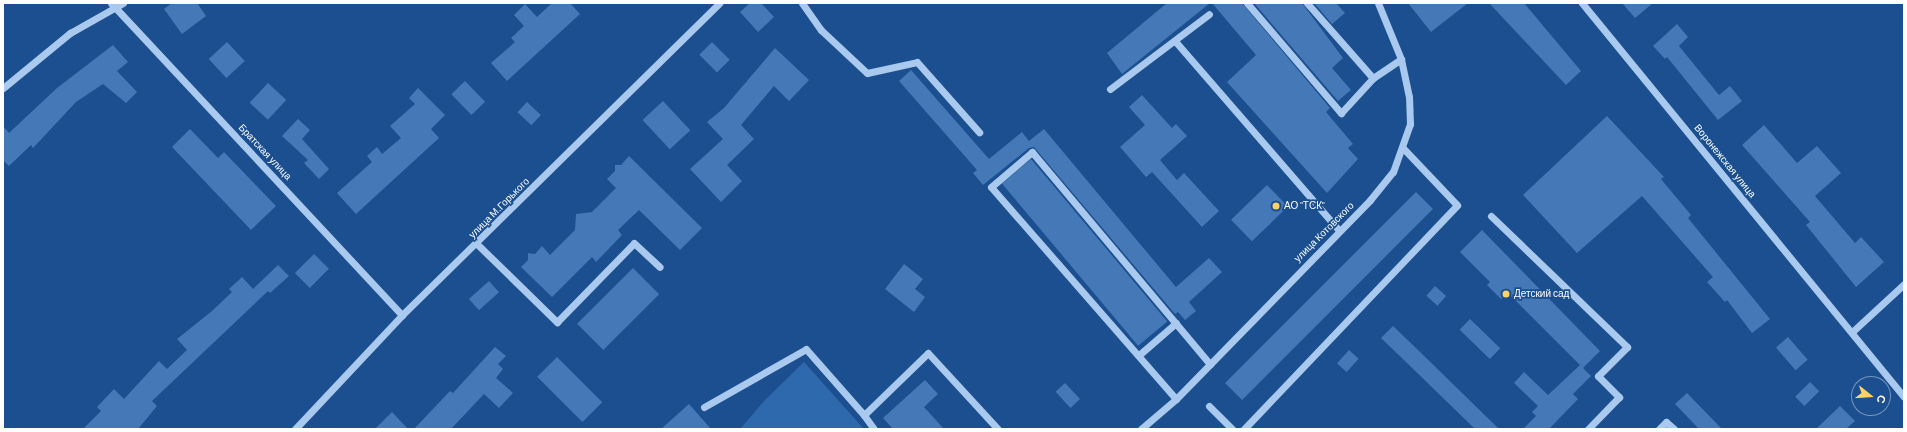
<!DOCTYPE html>
<html>
<head>
<meta charset="utf-8">
<style>
  body { margin:0 }
  #map { position:relative; width:1907px; height:432px; overflow:hidden; background:#1b4f8f; font-family:Barlow,sans-serif }
  div>[style] { position:absolute }
  [style*='--x'] { left:calc(var(--x)*1px); top:calc(var(--y)*1px); width:calc(var(--w)*1px); rotate:calc(var(--a)*1deg) }
  .green>* { inset:0; background:#2e69ad }
  .building>* { inset:0; background:#4478b7; transform-origin:0 0 }
  .minor>* { height:7px; margin:-3.5px; padding:0 3.5px; transform-origin:3.5px; border-radius:3.5px; background:#a9c9ee }
  .dots>* { width:11px; height:11px; translate:-50% -50%; box-sizing:border-box; border:2px solid #1b4f8f; border-radius:50% }
  span { translate:-50% -50%; white-space:nowrap; text-align:center; line-height:1.15; -webkit-text-stroke:3.5px #1b4f8f; paint-order:stroke }
  .street-label { font-size:10px; color:#fff }
  .poi-label { font-size:10px; color:#fff }
  .left { translate:0 -50%; text-align:left }
  .frame { position:absolute; inset:0; border:4px solid #fff; pointer-events:none }
  .north { position:absolute; left:1851px; top:376px; width:40px; height:40px; box-sizing:border-box; background:#1b4f8f; border:1px solid #7695bc; border-radius:50%; rotate:107deg; font-size:11px; font-weight:700; line-height:16px; text-align:center; color:#fff }
  .north::after { content:''; display:block; margin:auto; width:14px; height:18px; background:#ffd166; clip-path:polygon(50% 0,100% 100%,50% 72%,0 100%) }
</style>
</head>
<body>
<div id="map">
  <div class="green">
    <div style="clip-path:polygon(804px 362px,864px 429px,740px 429px,764px 401px)"></div>
  </div>
  <div class="building">
    <div style="clip-path:polygon(172px 3px,197px 3px,206px 16px,182px 34px,164px 9px)"></div>
    <div style="clip-path:polygon(552px 3px,570px 3px,580px 14px,507px 81px,491px 63px,515px 42px,511px 38px,524px 26px,514px 15px,525px 4px,537px 17px)"></div>
    <div style="clip-path:polygon(750px 3px,761px 3px,774px 17px,758px 32px,740px 12px)"></div>
    <div style="clip-path:polygon(1167px 3px,1210px 3px,1122px 74px,1107px 53px)"></div>
    <div style="clip-path:polygon(1212px 3px,1242px 3px,1330px 108px,1326px 112px,1353px 144px,1348px 148px,1358px 159px,1327px 193px,1227px 82px,1256px 55px)"></div>
    <div style="clip-path:polygon(1254px 3px,1302px 3px,1343px 58px,1332px 68px,1351px 90px,1338px 101px)"></div>
    <div style="clip-path:polygon(1314px 3px,1336px 3px,1345px 13px,1332px 24px)"></div>
    <div style="clip-path:polygon(1408px 3px,1468px 3px,1431px 32px)"></div>
    <div style="clip-path:polygon(1489px 3px,1524px 3px,1581px 71px,1566px 85px)"></div>
    <div style="clip-path:polygon(1622px 3px,1653px 3px,1635px 18px)"></div>
    <div style="clip-path:polygon(1677px 24px,1688px 37px,1679px 46px,1719px 95px,1730px 86px,1742px 101px,1718px 120px,1667px 57px,1665px 59px,1653px 46px)"></div>
    <div style="left:227px;top:42px;width:26px;height:25px;rotate:47deg"></div>
    <div style="left:712px;top:42px;width:25px;height:18px;rotate:45deg"></div>
    <div style="clip-path:polygon(113px 45px,128px 62px,117px 71px,137px 92px,126px 103px,103px 84px,76px 102px,33px 148px,31px 145px,9px 166px,3px 160px,3px 126px,9px 133px,57px 88px)"></div>
    <div style="clip-path:polygon(775px 48px,809px 80px,789px 101px,774px 86px,741px 125px,754px 139px,727px 165px,742px 181px,721px 202px,690px 169px,723px 139px,707px 122px,724px 108px)"></div>
    <div style="clip-path:polygon(911px 70px,989px 159px,1022px 132px,1029px 141px,1044px 129px,1176px 287px,1209px 258px,1222px 272px,1189px 302px,1196px 311px,1185px 320px,1178px 312px,1175px 314px,1034px 147px,1029px 148px,983px 185px,973px 173px,977px 170px,899px 81px)"></div>
    <div style="left:465px;top:81px;width:29px;height:19px;rotate:46deg"></div>
    <div style="left:268px;top:83px;width:25px;height:27px;rotate:43deg"></div>
    <div style="clip-path:polygon(418px 88px,445px 115px,431px 129px,439px 138px,356px 214px,337px 193px,372px 162px,367px 156px,377px 147px,382px 154px,401px 138px,390px 126px,415px 104px,409px 98px)"></div>
    <div style="clip-path:polygon(1142px 95px,1172px 128px,1176px 124px,1187px 136px,1160px 160px,1177px 180px,1184px 173px,1219px 211px,1202px 227px,1152px 172px,1146px 177px,1120px 147px,1145px 125px,1129px 107px)"></div>
    <div style="left:663px;top:101px;width:40px;height:28px;rotate:47deg"></div>
    <div style="left:527px;top:102px;width:19px;height:14px;rotate:43deg"></div>
    <div style="clip-path:polygon(1607px 116px,1664px 177px,1661px 179px,1691px 215px,1688px 218px,1770px 319px,1752px 333px,1727px 300px,1725px 302px,1707px 282px,1713px 277px,1642px 196px,1577px 253px,1523px 195px)"></div>
    <div style="clip-path:polygon(298px 119px,310px 130px,302px 139px,329px 169px,319px 179px,304px 163px,308px 160px,282px 136px)"></div>
    <div style="clip-path:polygon(1764px 125px,1797px 163px,1817px 146px,1841px 173px,1815px 196px,1855px 243px,1861px 237px,1884px 262px,1856px 287px,1806px 225px,1810px 222px,1742px 145px)"></div>
    <div style="clip-path:polygon(190px 129px,218px 158px,224px 152px,276px 206px,251px 230px,172px 147px)"></div>
    <div style="clip-path:polygon(629px 156px,702px 228px,680px 250px,639px 210px,618px 230px,622px 235px,596px 262px,592px 257px,552px 297px,521px 267px,528px 260px,528px 253px,535px 254px,542px 246px,550px 255px,575px 230px,576px 214px,592px 212px,616px 188px,607px 179px,615px 171px,615px 165px,621px 165px)"></div>
    <div style="left:1031px;top:159px;width:212px;height:38px;rotate:50deg"></div>
    <div style="left:1267px;top:185px;width:30px;height:50px;rotate:46deg"></div>
    <div style="left:1416px;top:192px;width:24px;height:270px;rotate:45deg"></div>
    <div style="clip-path:polygon(1482px 230px,1600px 351px,1583px 368px,1591px 376px,1573px 394px,1578px 399px,1549px 429px,1523px 429px,1536px 416px,1532px 412px,1538px 406px,1514px 383px,1524px 372px,1548px 395px,1580px 365px,1508px 293px,1501px 299px,1487px 285px,1490px 282px,1460px 252px)"></div>
    <div style="left:314px;top:254px;width:21px;height:27px;rotate:45deg"></div>
    <div style="clip-path:polygon(904px 264px,923px 279px,915px 289px,925px 297px,914px 312px,885px 289px)"></div>
    <div style="clip-path:polygon(278px 265px,289px 276px,270px 293px,268px 291px,152px 401px,157px 406px,138px 429px,83px 429px,101px 411px,97px 407px,114px 389px,124px 399px,159px 361px,167px 369px,187px 350px,177px 339px,212px 311px,232px 292px,229px 289px,242px 277px,253px 289px)"></div>
    <div style="left:633px;top:268px;width:37px;height:79px;rotate:45deg"></div>
    <div style="left:489px;top:281px;width:15px;height:27px;rotate:48deg"></div>
    <div style="left:1435px;top:286px;width:15px;height:13px;rotate:42deg"></div>
    <div style="left:1470px;top:319px;width:42px;height:15px;rotate:44deg"></div>
    <div style="clip-path:polygon(1393px 326px,1416px 348px,1499px 429px,1475px 429px,1407px 363px,1381px 338px)"></div>
    <div style="left:1788px;top:337px;width:30px;height:16px;rotate:49deg"></div>
    <div style="clip-path:polygon(495px 347px,506px 356px,498px 364px,503px 369px,496px 378px,513px 393px,499px 408px,484px 394px,451px 429px,414px 429px,450px 391px,453px 393px)"></div>
    <div style="left:1349px;top:350px;width:13px;height:18px;rotate:42deg"></div>
    <div style="left:557px;top:357px;width:64px;height:28px;rotate:45deg"></div>
    <div style="clip-path:polygon(925px 380px,938px 394px,924px 407px,944px 429px,893px 429px,883px 418px)"></div>
    <div style="left:1810px;top:382px;width:13px;height:21px;rotate:45deg"></div>
    <div style="left:1065px;top:383px;width:22px;height:13px;rotate:47deg"></div>
    <div style="clip-path:polygon(1687px 393px,1722px 429px,1699px 429px,1675px 404px)"></div>
    <div style="clip-path:polygon(689px 404px,711px 429px,661px 429px)"></div>
    <div style="clip-path:polygon(1840px 406px,1855px 421px,1846px 429px,1816px 429px)"></div>
    <div style="clip-path:polygon(392px 412px,408px 429px,375px 429px)"></div>
  </div>
  <div class="minor">
    <div style="--x:111;--y:3;--w:427;--a:47"></div>
    <div style="--x:802;--y:3;--w:33;--a:55"></div>
    <div style="--x:821;--y:30;--w:63;--a:43.1"></div>
    <div style="--x:867;--y:73;--w:51;--a:-12.4"></div>
    <div style="--x:917;--y:62;--w:94;--a:48.5"></div>
    <div style="--x:1247;--y:3;--w:145;--a:49.5"></div>
    <div style="--x:1341;--y:113;--w:47;--a:-47.6"></div>
    <div style="--x:1373;--y:78;--w:34;--a:-34"></div>
    <div style="--x:1307;--y:3;--w:100;--a:48.7"></div>
    <div style="--x:1582;--y:3;--w:509;--a:50.74"></div>
    <div style="--x:1175;--y:41;--w:250;--a:49.1"></div>
    <div style="--x:3;--y:88;--w:87;--a:-39.4"></div>
    <div style="--x:70;--y:33;--w:61;--a:-29.5"></div>
    <div style="--x:1110;--y:89;--w:124;--a:-37.1"></div>
    <div style="--x:1491;--y:216;--w:189;--a:43.9"></div>
    <div style="--x:1627;--y:347;--w:41;--a:135"></div>
    <div style="--x:1598;--y:376;--w:30;--a:45"></div>
    <div style="--x:1619;--y:397;--w:45;--a:134.1"></div>
    <div style="--x:477;--y:244;--w:112;--a:44.3"></div>
    <div style="--x:557;--y:322;--w:110;--a:-45.7"></div>
    <div style="--x:634;--y:243;--w:35;--a:43"></div>
    <div style="--x:1852;--y:332;--w:71;--a:-42.7"></div>
    <div style="--x:1139;--y:355;--w:49;--a:-40.9"></div>
    <div style="--x:1176;--y:399;--w:281;--a:-131.1"></div>
    <div style="--x:991;--y:187;--w:54;--a:-40.5"></div>
    <div style="--x:1032;--y:152;--w:277;--a:50"></div>
    <div style="--x:1209;--y:406;--w:33;--a:45"></div>
    <div style="--x:704;--y:407;--w:117;--a:-29.6"></div>
    <div style="--x:806;--y:349;--w:88;--a:48.7"></div>
    <div style="--x:295;--y:429;--w:156;--a:-46.8"></div>
    <div style="--x:402;--y:315;--w:445;--a:-44.5"></div>
    <div style="--x:874;--y:429;--w:17;--a:-126"></div>
    <div style="--x:864;--y:415;--w:89;--a:-44.1"></div>
    <div style="--x:928;--y:353;--w:103;--a:47.4"></div>
    <div style="--x:1141;--y:429;--w:46;--a:-40.6"></div>
    <div style="--x:1176;--y:399;--w:278;--a:-45.7"></div>
    <div style="--x:1370;--y:200;--w:36;--a:-51"></div>
    <div style="--x:1393;--y:172;--w:51;--a:-70.5"></div>
    <div style="--x:1410;--y:124;--w:27;--a:-92"></div>
    <div style="--x:1409;--y:97;--w:39;--a:-102"></div>
    <div style="--x:1401;--y:59;--w:61;--a:-112.3"></div>
    <div style="--x:1244;--y:429;--w:309;--a:-46.4"></div>
    <div style="--x:1457;--y:205;--w:79;--a:-133.5"></div>
    <div style="--x:1659;--y:429;--w:10;--a:-45"></div>
    <div style="--x:1666;--y:422;--w:11;--a:41"></div>
  </div>
  <div class="dots">
    <div style="left:1276px;top:206px;background:#ffd166"></div>
    <div style="left:1506px;top:294px;background:#ffd166"></div>
  </div>
  <div class="street-label">
    <span style="left:265px;top:152px;rotate:47deg">Братская улица</span>
    <span style="left:1725px;top:161px;rotate:51deg">Воронежская улица</span>
    <span style="left:499px;top:208px;rotate:-45deg">улица М.Горького</span>
    <span style="left:1324px;top:232px;rotate:-45deg">улица Котовского</span>
  </div>
  <div class="poi-label">
    <span class="left" style="left:1284px;top:206px">АО "ТСК"</span>
    <span class="left" style="left:1514px;top:294px">Детский сад</span>
  </div>
  <div class="frame"></div>
  <div class="north">С</div>
</div>
</body>
</html>
